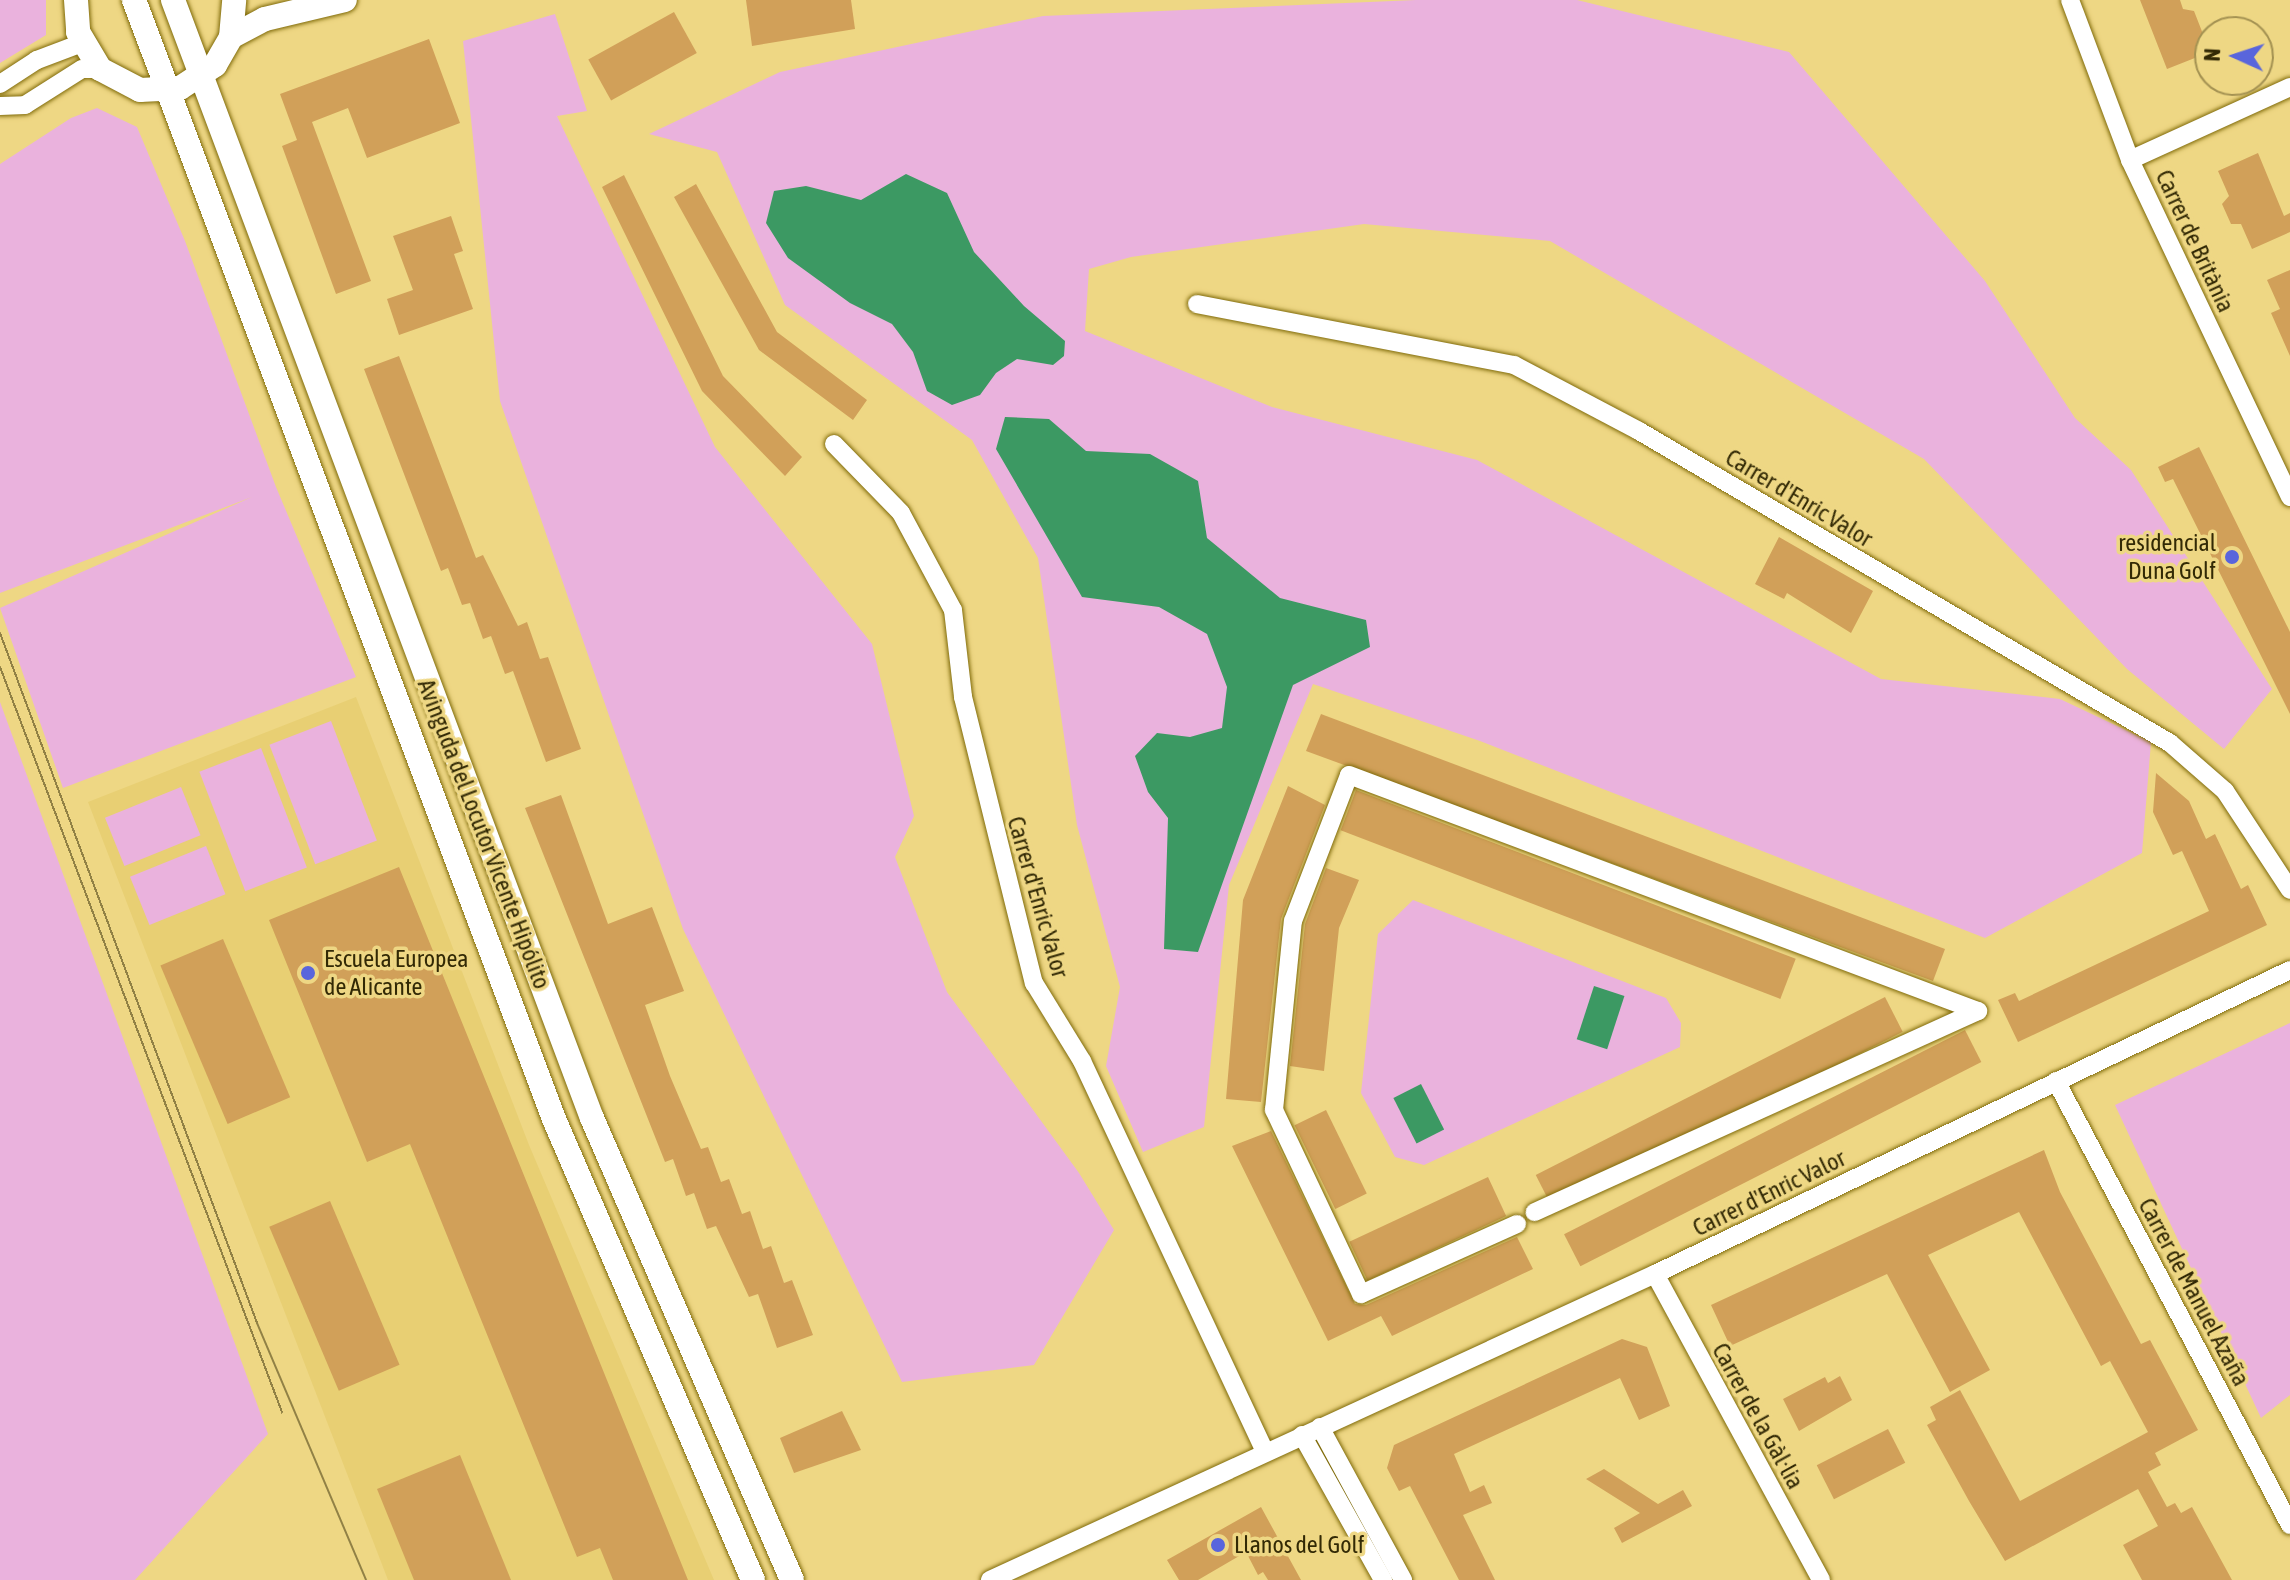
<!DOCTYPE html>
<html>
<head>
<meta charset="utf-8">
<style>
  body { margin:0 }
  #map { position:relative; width:2290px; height:1580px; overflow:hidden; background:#eed784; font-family:"Asap Condensed",sans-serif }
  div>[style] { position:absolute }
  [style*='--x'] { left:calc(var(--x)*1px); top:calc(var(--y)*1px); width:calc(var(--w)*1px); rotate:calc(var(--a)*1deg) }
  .built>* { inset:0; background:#e8cf73 }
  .green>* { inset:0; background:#eab2dd; transform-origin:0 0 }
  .water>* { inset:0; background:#3c9963; transform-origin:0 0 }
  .building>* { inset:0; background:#d1a059; transform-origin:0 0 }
  .roads { filter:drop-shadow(0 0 2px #806b0a) drop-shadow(0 0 2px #806b0a) }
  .street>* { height:18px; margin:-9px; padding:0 9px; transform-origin:9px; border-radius:9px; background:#fff }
  .secondary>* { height:24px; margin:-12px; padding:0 12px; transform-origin:12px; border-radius:12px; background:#fff }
  .tram>* { height:2px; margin:-1px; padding:0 1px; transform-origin:1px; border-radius:1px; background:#918145 }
  .dots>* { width:22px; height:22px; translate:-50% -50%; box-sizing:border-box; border:4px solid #eed784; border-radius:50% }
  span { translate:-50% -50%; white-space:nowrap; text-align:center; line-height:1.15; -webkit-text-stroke:7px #eed784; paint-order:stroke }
  .street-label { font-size:24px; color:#322905 }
  .poi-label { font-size:24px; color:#322905 }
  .right { translate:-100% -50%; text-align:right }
  .left { translate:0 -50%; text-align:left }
  .north { position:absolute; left:2194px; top:16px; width:80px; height:80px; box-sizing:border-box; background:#eed784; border:2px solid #a39151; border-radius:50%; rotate:273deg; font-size:22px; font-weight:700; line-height:32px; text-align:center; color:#322905 }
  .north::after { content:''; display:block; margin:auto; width:28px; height:36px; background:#5965dc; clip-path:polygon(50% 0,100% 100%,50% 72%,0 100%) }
</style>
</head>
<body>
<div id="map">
  <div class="built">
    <div style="clip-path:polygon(356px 697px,529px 1145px,714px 1580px,388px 1580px,88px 802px)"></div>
  </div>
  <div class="green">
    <div style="clip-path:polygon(0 0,46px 0,46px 35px,0 63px)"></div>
    <div style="clip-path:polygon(1416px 0,1577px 0,1789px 52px,1985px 281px,2075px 418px,2131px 470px,2272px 689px,2224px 749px,2127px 669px,1924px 459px,1550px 241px,1364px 224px,1131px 257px,1089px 269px,1085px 331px,1272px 407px,1477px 460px,1881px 679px,2060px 699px,2151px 742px,2142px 853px,1985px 938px,1480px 741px,1313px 684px,1229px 885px,1204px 1127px,1143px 1152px,1106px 1066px,1120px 987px,1077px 825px,1038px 558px,972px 440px,785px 305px,717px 152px,649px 134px,780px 72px,1043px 16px)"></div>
    <div style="clip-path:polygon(555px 14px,587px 111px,557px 116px,715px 447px,872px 644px,914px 816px,895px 857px,947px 992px,1079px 1173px,1114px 1230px,1034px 1365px,902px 1382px,683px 929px,500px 401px,463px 41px)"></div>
    <div style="clip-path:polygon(97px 108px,137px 127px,185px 241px,276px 487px,356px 677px,63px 788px,0 608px,252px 497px,0 593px,0 164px,71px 118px)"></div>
    <div style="clip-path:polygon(0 702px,268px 1434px,135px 1580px,0 1580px)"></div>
    <div style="left:331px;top:721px;width:128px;height:66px;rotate:69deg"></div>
    <div style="left:261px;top:748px;width:128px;height:66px;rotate:69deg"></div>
    <div style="left:181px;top:787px;width:52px;height:82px;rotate:68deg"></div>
    <div style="left:206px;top:846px;width:52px;height:82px;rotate:68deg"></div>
    <div style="clip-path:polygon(1413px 900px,1666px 998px,1681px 1023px,1680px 1047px,1424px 1165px,1395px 1157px,1361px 1093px,1378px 934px)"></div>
    <div style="clip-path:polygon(2290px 1023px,2290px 1395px,2261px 1418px,2115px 1105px)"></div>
  </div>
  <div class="water">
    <div style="clip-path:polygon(906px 174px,947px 193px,974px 252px,1024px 306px,1065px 341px,1064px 356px,1053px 365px,1017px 359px,996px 373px,980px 395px,952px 405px,927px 391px,913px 352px,892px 324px,850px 303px,788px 258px,766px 223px,774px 191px,806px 186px,861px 200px)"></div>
    <div style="clip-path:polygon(1005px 417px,1049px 419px,1086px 451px,1150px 454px,1198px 481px,1207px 538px,1280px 598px,1366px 620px,1370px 647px,1293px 685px,1198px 952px,1164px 949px,1168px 818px,1148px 792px,1135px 756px,1157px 733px,1190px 737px,1222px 728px,1227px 687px,1207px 634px,1159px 607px,1082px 597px,996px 449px)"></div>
    <div style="left:1594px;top:986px;width:32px;height:56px;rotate:18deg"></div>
    <div style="left:1421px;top:1084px;width:51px;height:31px;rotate:63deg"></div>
  </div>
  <div class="building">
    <div style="clip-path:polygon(746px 0,851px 0,855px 29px,752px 46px)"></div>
    <div style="clip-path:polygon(2140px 0,2180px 0,2183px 9px,2194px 11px,2210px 52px,2167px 69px)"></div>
    <div style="left:674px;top:12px;width:47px;height:98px;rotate:61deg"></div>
    <div style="clip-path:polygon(429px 39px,460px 123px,367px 158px,348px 108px,312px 122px,371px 281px,336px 294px,282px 146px,297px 140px,280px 94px)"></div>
    <div style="clip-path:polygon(2258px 153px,2284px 216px,2290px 213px,2290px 232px,2252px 249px,2241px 224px,2231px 224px,2222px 204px,2229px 196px,2218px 171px)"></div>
    <div style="clip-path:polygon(624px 175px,723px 376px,802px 457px,785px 476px,702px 391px,602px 187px)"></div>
    <div style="clip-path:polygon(696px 184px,777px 332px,867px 400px,853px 420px,759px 350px,674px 197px)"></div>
    <div style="clip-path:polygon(451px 216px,463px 251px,454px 254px,473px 309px,399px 335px,387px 299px,413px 290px,393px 236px)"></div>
    <div style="clip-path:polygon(2290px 270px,2290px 356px,2271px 313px,2280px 309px,2267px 280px)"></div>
    <div style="clip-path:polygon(399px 356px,476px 558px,483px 555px,518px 626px,527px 622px,540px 659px,548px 657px,581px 749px,546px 762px,513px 671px,505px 674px,491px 636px,483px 639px,470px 603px,462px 605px,448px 568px,441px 571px,364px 369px)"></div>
    <div style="clip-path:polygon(2199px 447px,2290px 632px,2290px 714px,2173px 479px,2165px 482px,2158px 467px)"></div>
    <div style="clip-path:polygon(1779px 537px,1873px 591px,1851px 633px,1787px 593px,1784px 599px,1755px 584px)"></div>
    <div style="clip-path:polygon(1321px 714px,1945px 949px,1933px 981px,1306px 751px)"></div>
    <div style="clip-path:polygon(2156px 773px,2189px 801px,2206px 839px,2215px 834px,2241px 889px,2248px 885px,2267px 925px,2018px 1042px,1998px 1000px,2015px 993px,2019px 1001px,2209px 911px,2182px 851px,2173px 855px,2153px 812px)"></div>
    <div style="clip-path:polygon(1288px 786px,1325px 805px,1281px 919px,1261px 1102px,1226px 1099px,1243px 900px)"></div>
    <div style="left:1356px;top:790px;width:471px;height:43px;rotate:21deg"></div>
    <div style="clip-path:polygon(561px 795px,608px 924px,652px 907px,684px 991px,645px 1005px,670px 1076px,701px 1149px,708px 1147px,721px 1182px,729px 1179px,742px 1214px,750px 1211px,763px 1249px,771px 1246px,784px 1283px,792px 1280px,813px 1335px,777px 1348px,758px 1294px,749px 1297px,716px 1226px,707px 1229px,694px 1193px,686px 1196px,673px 1159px,665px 1162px,525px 808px)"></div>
    <div style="clip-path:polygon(399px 867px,688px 1580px,613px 1580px,600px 1548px,577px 1557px,410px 1144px,367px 1162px,269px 920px)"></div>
    <div style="clip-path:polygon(1326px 868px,1359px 880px,1339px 928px,1324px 1071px,1290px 1066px,1305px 924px)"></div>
    <div style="left:223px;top:939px;width:172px;height:68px;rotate:67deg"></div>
    <div style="left:1885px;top:997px;width:39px;height:392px;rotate:63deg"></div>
    <div style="left:1965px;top:1030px;width:36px;height:450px;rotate:63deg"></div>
    <div style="left:1326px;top:1110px;width:93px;height:35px;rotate:64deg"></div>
    <div style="clip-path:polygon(1271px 1131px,1355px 1304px,1366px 1305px,1517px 1237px,1533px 1269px,1392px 1336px,1381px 1316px,1328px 1341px,1232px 1146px)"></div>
    <div style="clip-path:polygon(2044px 1150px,2060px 1192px,2141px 1344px,2150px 1340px,2198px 1430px,2155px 1453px,2161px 1465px,2148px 1472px,2167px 1507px,2175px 1503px,2181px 1513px,2192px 1507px,2232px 1580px,2142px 1580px,2123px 1545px,2158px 1526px,2138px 1489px,2005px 1561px,1969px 1501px,1927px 1425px,1936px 1420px,1930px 1407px,1960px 1390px,2020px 1501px,2148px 1432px,2110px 1361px,2101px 1366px,2019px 1212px,1928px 1255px,1990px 1370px,1950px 1392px,1887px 1274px,1730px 1346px,1711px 1305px)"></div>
    <div style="left:1488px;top:1177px;width:43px;height:153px;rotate:65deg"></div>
    <div style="left:330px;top:1201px;width:178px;height:66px;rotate:67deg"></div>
    <div style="clip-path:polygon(1622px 1339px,1647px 1347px,1670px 1406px,1639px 1420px,1620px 1378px,1454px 1454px,1470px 1492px,1484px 1485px,1492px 1503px,1463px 1515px,1495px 1580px,1459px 1580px,1410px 1486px,1399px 1491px,1387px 1468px,1394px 1445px)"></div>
    <div style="clip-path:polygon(1840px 1376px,1852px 1400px,1799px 1431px,1783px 1399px,1825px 1377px,1828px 1383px)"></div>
    <div style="clip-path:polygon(842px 1411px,861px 1450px,794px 1473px,780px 1438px)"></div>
    <div style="left:1888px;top:1429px;width:38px;height:80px;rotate:63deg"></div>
    <div style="clip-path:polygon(460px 1455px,511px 1580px,414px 1580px,377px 1489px)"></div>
    <div style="clip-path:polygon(1604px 1469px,1658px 1504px,1683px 1490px,1692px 1506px,1622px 1543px,1614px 1528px,1640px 1513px,1586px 1479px)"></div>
    <div style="clip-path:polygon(1261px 1507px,1301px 1580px,1268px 1580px,1263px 1572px,1258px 1575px,1246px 1552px,1198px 1580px,1179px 1580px,1167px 1560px)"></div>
  </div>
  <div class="roads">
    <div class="street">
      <div style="--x:2070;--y:0;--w:171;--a:69.4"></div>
      <div style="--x:2130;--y:160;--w:373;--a:64.6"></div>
      <div style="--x:0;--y:84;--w:44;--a:-33"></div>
      <div style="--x:37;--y:60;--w:48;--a:-20.7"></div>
      <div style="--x:0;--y:106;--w:25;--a:-2"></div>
      <div style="--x:25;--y:105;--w:67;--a:-32.3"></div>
      <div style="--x:82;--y:69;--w:18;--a:0"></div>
      <div style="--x:2130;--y:160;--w:176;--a:-24.5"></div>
      <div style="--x:1197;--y:304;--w:323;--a:10.9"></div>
      <div style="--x:1514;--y:365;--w:141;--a:27.8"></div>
      <div style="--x:1639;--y:431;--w:616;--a:30.44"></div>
      <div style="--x:2170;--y:743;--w:73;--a:41.1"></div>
      <div style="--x:2225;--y:791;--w:118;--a:56.7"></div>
      <div style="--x:834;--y:444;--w:96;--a:45.8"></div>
      <div style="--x:901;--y:513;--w:110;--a:61.8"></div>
      <div style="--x:953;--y:610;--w:88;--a:83.4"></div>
      <div style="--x:963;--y:697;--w:295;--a:76.1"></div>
      <div style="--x:1034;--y:983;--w:92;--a:58.4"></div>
      <div style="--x:1082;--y:1061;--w:431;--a:64.9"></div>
      <div style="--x:2056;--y:1081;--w:502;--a:62.21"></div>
      <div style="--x:1517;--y:1224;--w:171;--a:155.8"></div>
      <div style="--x:1361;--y:1294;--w:204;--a:-115.3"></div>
      <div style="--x:1274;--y:1110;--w:190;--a:-84.3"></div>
      <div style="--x:1293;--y:921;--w:156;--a:-69"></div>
      <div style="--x:1349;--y:775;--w:672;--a:20.57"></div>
      <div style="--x:1978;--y:1011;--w:487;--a:155.6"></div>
      <div style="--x:1655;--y:1274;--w:348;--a:61.5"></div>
      <div style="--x:1320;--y:1427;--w:174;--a:61.5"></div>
      <div style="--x:1302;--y:1435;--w:166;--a:60.8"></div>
      <div style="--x:990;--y:1580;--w:732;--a:-24.71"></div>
      <div style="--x:1655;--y:1274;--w:704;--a:-25.58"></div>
    </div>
    <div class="secondary">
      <div style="--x:76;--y:0;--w:32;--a:86"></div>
      <div style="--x:78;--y:32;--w:43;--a:59.3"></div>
      <div style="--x:100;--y:69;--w:45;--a:27.7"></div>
      <div style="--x:140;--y:90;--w:40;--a:-2.9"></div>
      <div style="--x:180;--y:88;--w:42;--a:-33.3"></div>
      <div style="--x:215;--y:65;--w:32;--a:-60"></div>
      <div style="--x:231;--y:37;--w:37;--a:-85"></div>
      <div style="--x:134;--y:0;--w:1195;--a:69.43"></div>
      <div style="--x:554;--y:1119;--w:502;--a:66.65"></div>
      <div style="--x:173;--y:0;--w:1194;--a:69.46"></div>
      <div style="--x:592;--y:1118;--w:503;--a:66.59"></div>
      <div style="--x:231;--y:37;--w:38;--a:-28"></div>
      <div style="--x:265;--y:19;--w:82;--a:-13.4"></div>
    </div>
  </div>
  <div class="tram">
    <div style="--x:0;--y:633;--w:736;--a:69.57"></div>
    <div style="--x:257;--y:1323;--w:279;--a:67"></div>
    <div style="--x:0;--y:667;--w:797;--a:69.27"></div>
  </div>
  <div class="dots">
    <div style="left:2232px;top:557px;background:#5965dc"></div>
    <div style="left:308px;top:973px;background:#5965dc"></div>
    <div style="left:1218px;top:1545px;background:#5965dc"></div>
  </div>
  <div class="street-label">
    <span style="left:2195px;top:241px;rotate:65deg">Carrer de Britània</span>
    <span style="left:1799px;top:498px;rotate:31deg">Carrer d'Enric Valor</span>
    <span style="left:484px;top:834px;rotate:69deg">Avinguda del Locutor Vicente Hipólito</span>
    <span style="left:1038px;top:897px;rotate:74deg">Carrer d'Enric Valor</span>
    <span style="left:1769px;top:1193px;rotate:-26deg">Carrer d'Enric Valor</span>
    <span style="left:2194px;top:1292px;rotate:62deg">Carrer de Manuel Azaña</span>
    <span style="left:1758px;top:1416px;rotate:61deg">Carrer de la Gàl·lia</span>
  </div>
  <div class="poi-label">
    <span class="right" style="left:2216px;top:557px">residencial<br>Duna Golf</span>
    <span class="left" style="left:324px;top:973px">Escuela Europea<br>de Alicante</span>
    <span class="left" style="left:1234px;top:1545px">Llanos del Golf</span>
  </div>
  <div class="north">N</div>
</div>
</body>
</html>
